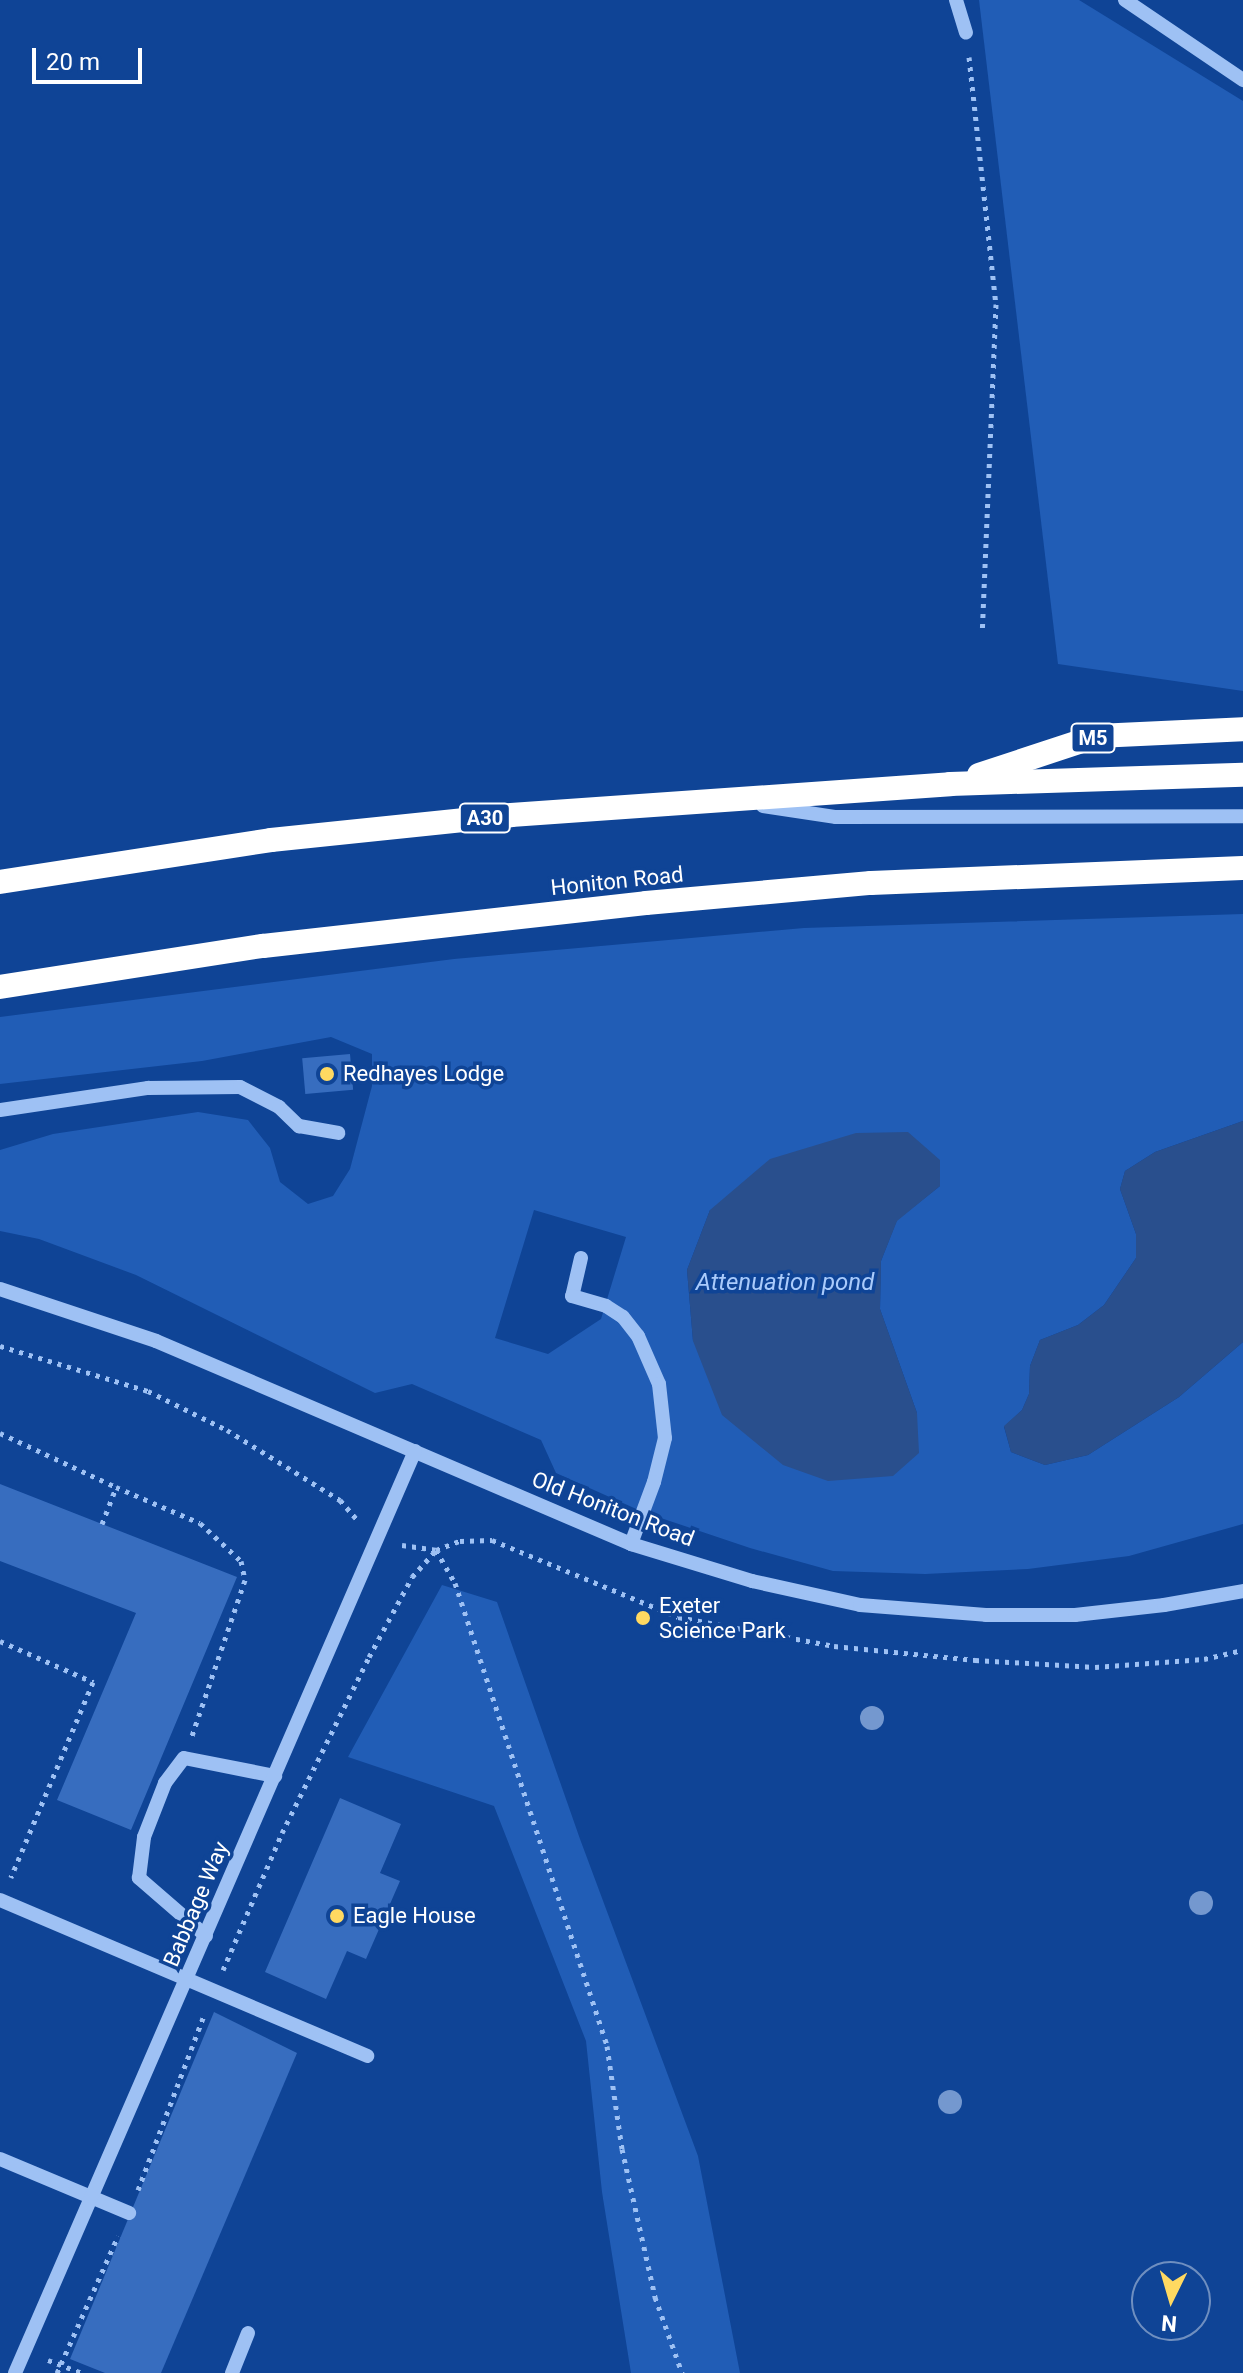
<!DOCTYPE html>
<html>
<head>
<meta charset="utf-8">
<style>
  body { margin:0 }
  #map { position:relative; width:1243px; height:2373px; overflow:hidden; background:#0f4496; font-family:Roboto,sans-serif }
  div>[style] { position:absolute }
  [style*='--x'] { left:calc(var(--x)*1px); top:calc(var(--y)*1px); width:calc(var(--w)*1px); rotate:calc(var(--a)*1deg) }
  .green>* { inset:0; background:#215db6 }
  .water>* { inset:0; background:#294f8d }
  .building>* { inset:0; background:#376dbf; transform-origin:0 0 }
  .path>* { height:5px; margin-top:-2.5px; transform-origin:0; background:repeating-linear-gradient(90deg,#9ec1f4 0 4px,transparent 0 10px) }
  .minor>* { height:14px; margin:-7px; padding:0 7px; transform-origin:7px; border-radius:7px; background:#9ec1f4 }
  .highway>* { height:24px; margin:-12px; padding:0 12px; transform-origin:12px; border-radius:12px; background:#fff }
  .trees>* { width:24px; height:24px; margin:-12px; border-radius:50%; background:#7498cf }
  .dots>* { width:22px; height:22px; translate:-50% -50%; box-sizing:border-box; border:4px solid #0f4496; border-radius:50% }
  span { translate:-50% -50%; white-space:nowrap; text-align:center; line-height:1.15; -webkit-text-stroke:7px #0f4496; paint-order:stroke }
  .shield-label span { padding:2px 6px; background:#0f4496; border:2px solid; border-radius:6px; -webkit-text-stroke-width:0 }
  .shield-label { font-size:20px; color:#fff; font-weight:700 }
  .street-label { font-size:22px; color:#fff }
  .poi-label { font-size:22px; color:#fff }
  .left { translate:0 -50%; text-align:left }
  .water-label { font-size:24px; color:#aacbfb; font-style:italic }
  .north { position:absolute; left:1131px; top:2261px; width:80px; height:80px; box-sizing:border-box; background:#0f4496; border:2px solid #6f8fc0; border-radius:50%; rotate:185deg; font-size:22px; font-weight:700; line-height:32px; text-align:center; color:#fff }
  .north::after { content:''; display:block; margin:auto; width:28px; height:36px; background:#ffd961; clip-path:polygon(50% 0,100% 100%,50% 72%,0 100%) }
  .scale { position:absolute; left:32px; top:48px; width:110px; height:36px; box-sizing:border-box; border:4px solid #fff; border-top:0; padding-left:10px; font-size:24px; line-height:28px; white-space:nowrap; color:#fff; -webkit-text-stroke:6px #0f4496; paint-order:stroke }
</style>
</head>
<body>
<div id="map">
  <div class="green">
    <div style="clip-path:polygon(979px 0,1079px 0,1243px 101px,1243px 691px,1058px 664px)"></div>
    <div style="clip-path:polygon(evenodd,1243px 914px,1243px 1121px,1155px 1152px,1125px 1171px,1120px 1189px,1136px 1234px,1136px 1258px,1104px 1305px,1078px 1325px,1040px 1340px,1030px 1366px,1029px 1394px,1022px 1410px,1004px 1427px,1011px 1452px,1045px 1465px,1088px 1455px,1179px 1397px,1243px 1342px,1243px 1524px,1129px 1556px,1028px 1569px,925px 1574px,833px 1571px,750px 1548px,643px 1512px,556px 1473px,541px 1440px,412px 1384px,375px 1393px,136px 1275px,39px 1239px,0 1231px,0 1150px,53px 1134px,198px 1112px,248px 1120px,270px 1148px,280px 1182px,308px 1204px,333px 1196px,350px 1169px,372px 1086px,372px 1054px,331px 1037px,202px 1061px,0 1084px,0 1017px,454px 959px,804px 928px,1243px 914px,940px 1186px,897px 1220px,881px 1261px,880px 1309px,917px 1413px,693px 1341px,687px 1270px,710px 1210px,940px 1186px,1243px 914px,534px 1210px,626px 1237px,601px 1319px,548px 1354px,495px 1338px,534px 1210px)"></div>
    <div style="clip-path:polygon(442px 1585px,497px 1602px,580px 1839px,698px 2156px,740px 2373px,631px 2373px,602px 2192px,586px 2041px,494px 1806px,348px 1757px)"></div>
  </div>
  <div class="water">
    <div style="clip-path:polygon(1243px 1121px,1243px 1342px,1179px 1397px,1088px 1455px,1045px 1465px,1011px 1452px,1004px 1426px,1022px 1410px,1029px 1394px,1030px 1366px,1040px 1340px,1078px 1325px,1104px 1305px,1136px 1258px,1136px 1234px,1120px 1189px,1125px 1171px,1155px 1152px)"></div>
    <div style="clip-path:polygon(908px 1132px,940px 1160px,940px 1186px,897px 1221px,881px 1261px,880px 1309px,917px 1413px,919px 1453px,893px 1476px,828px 1481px,783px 1465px,722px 1415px,693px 1341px,687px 1270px,710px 1210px,770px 1159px,856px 1133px)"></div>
  </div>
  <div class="building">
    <div style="left:350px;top:1054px;width:36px;height:48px;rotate:85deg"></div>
    <div style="clip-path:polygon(0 1484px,237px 1577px,131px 1830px,57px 1800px,136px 1613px,0 1561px)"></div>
    <div style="clip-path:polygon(340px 1798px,401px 1824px,380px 1873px,400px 1881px,366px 1959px,347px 1951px,326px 1999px,265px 1972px)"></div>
    <div style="clip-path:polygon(214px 2012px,297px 2053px,161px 2373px,105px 2373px,70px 2359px)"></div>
  </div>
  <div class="path">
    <div style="--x:969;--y:57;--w:248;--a:83.8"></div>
    <div style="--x:996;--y:304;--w:328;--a:92.4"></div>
    <div style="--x:0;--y:1346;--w:155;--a:16.9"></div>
    <div style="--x:148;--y:1391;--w:88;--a:26.3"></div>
    <div style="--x:227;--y:1430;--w:133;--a:31.8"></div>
    <div style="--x:340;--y:1500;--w:28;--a:49"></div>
    <div style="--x:0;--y:1433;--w:128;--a:25"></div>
    <div style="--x:102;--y:1524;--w:40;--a:-69"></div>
    <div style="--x:116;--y:1487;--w:91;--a:23.2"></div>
    <div style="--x:200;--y:1523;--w:56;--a:42.8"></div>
    <div style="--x:241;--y:1561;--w:19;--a:78"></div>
    <div style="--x:245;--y:1580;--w:165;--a:108.8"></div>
    <div style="--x:402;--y:1545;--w:34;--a:8"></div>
    <div style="--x:436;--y:1550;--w:26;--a:-21"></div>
    <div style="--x:460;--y:1541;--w:32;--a:-2"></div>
    <div style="--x:492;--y:1540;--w:201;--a:22.5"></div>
    <div style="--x:678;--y:1617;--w:159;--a:10.5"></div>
    <div style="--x:834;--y:1646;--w:142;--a:5.7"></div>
    <div style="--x:975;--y:1660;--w:120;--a:3.3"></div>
    <div style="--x:1095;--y:1667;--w:109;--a:-4.2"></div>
    <div style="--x:1204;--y:1659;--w:40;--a:-13"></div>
    <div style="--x:0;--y:1641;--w:102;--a:23.8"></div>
    <div style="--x:93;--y:1682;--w:212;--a:112.8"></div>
    <div style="--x:223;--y:1970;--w:149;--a:-66.7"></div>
    <div style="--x:282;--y:1833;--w:196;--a:-63.7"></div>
    <div style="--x:369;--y:1657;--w:91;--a:-61.7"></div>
    <div style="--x:412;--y:1577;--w:36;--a:-48"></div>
    <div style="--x:436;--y:1550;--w:38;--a:60"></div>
    <div style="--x:455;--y:1583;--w:487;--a:71.8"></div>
    <div style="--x:607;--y:2046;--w:104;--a:81.7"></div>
    <div style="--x:622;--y:2149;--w:152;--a:77.4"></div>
    <div style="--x:655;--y:2297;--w:81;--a:70.4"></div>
    <div style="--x:138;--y:2190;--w:189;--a:-69.3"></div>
    <div style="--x:48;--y:2360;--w:36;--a:21"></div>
    <div style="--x:57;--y:2373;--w:150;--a:-66"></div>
  </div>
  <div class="minor">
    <div style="--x:956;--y:0;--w:34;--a:73"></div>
    <div style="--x:1125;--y:0;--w:143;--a:34.1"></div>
    <div style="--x:763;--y:806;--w:74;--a:8.6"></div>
    <div style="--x:836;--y:817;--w:407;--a:-0.1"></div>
    <div style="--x:0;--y:1110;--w:150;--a:-8.5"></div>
    <div style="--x:148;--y:1088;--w:92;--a:-0.6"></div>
    <div style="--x:240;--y:1087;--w:44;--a:27.1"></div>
    <div style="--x:279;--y:1107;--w:28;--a:44"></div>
    <div style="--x:299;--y:1126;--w:40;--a:10"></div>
    <div style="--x:581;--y:1258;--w:39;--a:103"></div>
    <div style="--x:572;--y:1296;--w:35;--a:16"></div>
    <div style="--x:606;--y:1306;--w:20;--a:33"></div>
    <div style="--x:623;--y:1317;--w:24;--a:52"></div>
    <div style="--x:638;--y:1336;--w:52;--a:66.4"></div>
    <div style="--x:659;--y:1384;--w:54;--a:83.7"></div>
    <div style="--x:665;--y:1438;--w:45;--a:104"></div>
    <div style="--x:654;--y:1482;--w:66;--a:110.4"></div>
    <div style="--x:0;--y:1289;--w:164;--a:18.4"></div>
    <div style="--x:156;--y:1341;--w:517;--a:23.14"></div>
    <div style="--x:631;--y:1544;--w:127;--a:17"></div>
    <div style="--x:752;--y:1581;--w:111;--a:12.5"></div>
    <div style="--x:860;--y:1605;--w:126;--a:4.5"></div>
    <div style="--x:986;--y:1615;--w:89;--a:0"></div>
    <div style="--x:1075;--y:1615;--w:90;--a:-6.4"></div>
    <div style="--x:1164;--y:1605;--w:80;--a:-10"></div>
    <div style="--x:0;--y:1900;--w:399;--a:23"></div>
    <div style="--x:206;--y:1936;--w:89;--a:-139.1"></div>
    <div style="--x:139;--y:1878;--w:41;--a:-83"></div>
    <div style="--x:144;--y:1837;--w:58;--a:-68.7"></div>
    <div style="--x:165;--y:1783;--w:31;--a:-53"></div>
    <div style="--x:184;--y:1758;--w:93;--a:11.2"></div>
    <div style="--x:0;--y:2159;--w:140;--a:22.7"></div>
    <div style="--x:15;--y:2373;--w:1005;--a:-66.55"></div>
    <div style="--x:232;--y:2373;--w:43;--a:-68.2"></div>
  </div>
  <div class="highway">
    <div style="--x:979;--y:775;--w:124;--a:-18.3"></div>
    <div style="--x:1097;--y:736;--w:146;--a:-2.7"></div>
    <div style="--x:0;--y:882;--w:274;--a:-8.8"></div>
    <div style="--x:271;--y:840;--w:241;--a:-5.9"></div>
    <div style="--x:511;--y:815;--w:440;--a:-4"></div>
    <div style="--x:950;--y:784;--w:293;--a:-1.8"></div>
    <div style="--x:0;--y:987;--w:266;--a:-8.9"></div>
    <div style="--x:263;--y:946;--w:385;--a:-6.4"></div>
    <div style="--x:646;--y:903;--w:226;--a:-5.1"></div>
    <div style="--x:871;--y:883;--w:372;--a:-2.3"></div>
  </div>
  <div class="trees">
    <div style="left:872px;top:1718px"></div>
    <div style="left:1201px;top:1903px"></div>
    <div style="left:950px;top:2102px"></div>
  </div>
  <div class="dots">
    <div style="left:327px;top:1074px;background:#ffd961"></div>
    <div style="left:643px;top:1618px;background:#ffd961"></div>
    <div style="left:337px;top:1916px;background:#ffd961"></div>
  </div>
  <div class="shield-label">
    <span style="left:1093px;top:738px">M5</span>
    <span style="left:485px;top:818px">A30</span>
  </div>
  <div class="street-label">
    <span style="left:617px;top:881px;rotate:-6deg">Honiton Road</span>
    <span style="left:613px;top:1509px;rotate:21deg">Old Honiton Road</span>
    <span style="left:196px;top:1904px;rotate:-67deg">Babbage Way</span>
  </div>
  <div class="poi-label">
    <span class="left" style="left:343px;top:1074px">Redhayes Lodge</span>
    <span class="left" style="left:659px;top:1618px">Exeter<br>Science Park</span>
    <span class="left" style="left:353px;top:1916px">Eagle House</span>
  </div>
  <div class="water-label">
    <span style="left:785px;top:1283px">Attenuation pond</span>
  </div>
  <div class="north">N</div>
  <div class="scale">20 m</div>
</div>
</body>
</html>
